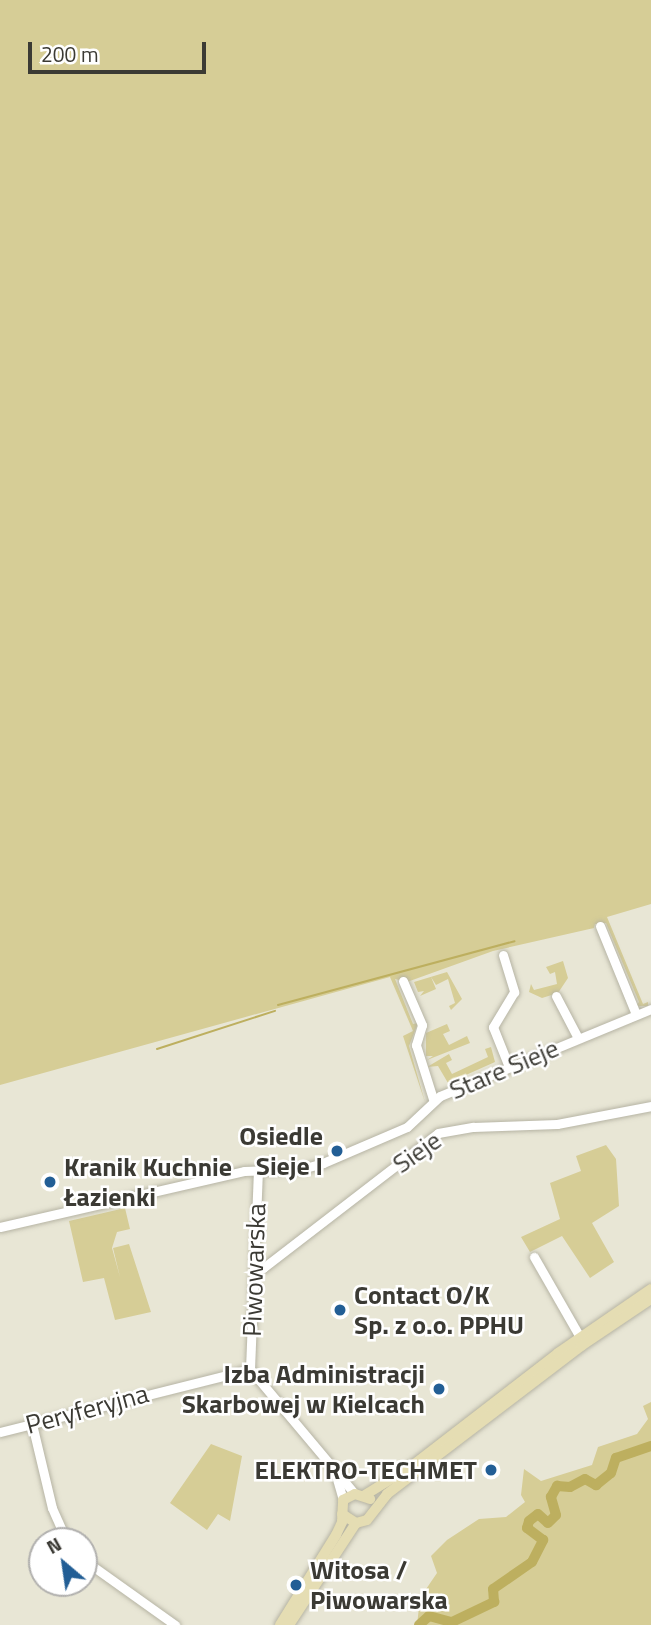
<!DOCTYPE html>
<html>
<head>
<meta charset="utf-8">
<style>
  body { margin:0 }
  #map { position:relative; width:651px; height:1625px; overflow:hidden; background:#e8e6d5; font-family:"Titillium Web",sans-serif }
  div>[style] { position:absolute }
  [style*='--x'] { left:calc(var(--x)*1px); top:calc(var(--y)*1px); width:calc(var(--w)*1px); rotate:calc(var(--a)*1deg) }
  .green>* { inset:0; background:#d6cd96 }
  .stream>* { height:2px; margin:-1px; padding:0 1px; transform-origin:1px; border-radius:1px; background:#bdaf5f }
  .river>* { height:10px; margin:-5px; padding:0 5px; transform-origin:5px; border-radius:5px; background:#bdaf5f }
  .roads { filter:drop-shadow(0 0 2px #b6b4a4) drop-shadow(0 0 2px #b6b4a4) }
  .minor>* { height:9px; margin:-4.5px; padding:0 4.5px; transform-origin:4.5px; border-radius:4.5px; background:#fff }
  .major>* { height:10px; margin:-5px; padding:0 5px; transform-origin:5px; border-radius:5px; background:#e5ddb3 }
  .dots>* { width:19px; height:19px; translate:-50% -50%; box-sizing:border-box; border:4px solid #fff; border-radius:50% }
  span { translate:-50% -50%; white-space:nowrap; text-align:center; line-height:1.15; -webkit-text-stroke:5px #fff; paint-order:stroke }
  .street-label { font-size:26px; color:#3b3a34 }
  .poi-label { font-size:26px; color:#3b3a34; font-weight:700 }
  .right { translate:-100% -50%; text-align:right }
  .left { translate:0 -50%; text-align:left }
  .north { position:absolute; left:28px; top:1527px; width:70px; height:70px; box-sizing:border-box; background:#fff; border:2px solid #b1b0ae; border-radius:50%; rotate:331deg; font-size:19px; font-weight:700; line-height:28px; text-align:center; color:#3b3a34 }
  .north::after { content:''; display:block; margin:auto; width:24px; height:32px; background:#225e95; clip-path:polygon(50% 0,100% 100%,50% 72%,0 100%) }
  .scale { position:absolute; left:28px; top:42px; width:178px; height:32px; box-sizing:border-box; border:4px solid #3b3a34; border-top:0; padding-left:9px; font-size:21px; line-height:24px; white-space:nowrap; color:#3b3a34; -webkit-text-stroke:5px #fff; paint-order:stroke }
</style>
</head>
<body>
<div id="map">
  <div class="green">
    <div style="clip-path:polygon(0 0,651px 0,651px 904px,607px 917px,643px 1004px,648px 1002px,648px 1006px,636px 1006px,639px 1002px,606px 923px,595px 924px,594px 928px,493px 951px,407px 982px,395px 979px,413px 1024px,418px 1023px,409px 1046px,425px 1102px,403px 1036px,413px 1031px,390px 977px,0 1085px)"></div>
    <div style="clip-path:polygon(563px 961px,568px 978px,558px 993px,542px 998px,529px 992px,531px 984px,534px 990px,557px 984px,555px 972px,550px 974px,546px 967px)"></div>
    <div style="clip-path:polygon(447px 972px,462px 999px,451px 1010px,449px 1006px,455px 1003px,448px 979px,436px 985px,431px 977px,436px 989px,420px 996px,424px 991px,418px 992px,414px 982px)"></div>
    <div style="clip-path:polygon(447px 1024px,450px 1031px,443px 1034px,449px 1045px,467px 1036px,470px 1043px,427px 1060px,433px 1056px,426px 1056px,426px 1033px)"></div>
    <div style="clip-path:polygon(491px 1047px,495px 1062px,448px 1083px,438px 1066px,427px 1067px,449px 1054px,452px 1060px,446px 1063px,452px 1074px,488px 1057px,485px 1049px)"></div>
    <div style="clip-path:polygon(606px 1145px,616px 1159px,619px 1206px,592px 1223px,614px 1262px,590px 1278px,562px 1236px,530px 1252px,521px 1237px,560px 1219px,550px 1183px,581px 1171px,576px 1156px)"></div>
    <div style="clip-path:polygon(125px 1208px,130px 1229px,117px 1232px,112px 1248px,120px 1277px,113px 1248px,129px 1244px,151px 1312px,115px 1320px,104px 1278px,83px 1282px,69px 1221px)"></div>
    <div style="clip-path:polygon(651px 1402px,651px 1625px,417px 1625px,420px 1598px,437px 1573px,431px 1556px,447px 1540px,479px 1519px,506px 1517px,525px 1502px,521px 1495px,524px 1469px,541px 1481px,592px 1465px,598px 1447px,637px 1434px,648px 1419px,643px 1406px)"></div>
    <div style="clip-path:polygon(211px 1444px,242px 1456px,230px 1521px,218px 1514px,207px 1530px,170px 1503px)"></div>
  </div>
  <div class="stream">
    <div style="--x:278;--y:1005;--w:245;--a:-15.1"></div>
    <div style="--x:157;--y:1049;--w:124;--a:-17.9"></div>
  </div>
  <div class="river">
    <div style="--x:419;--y:1625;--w:13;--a:-42"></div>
    <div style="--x:429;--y:1616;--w:24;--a:15"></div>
    <div style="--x:452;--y:1622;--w:47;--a:-25.5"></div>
    <div style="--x:494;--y:1602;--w:13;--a:-94"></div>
    <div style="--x:493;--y:1589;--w:47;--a:-34.7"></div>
    <div style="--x:532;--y:1562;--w:25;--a:-63"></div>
    <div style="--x:543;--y:1540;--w:20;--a:-143"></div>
    <div style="--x:527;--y:1528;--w:7;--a:-74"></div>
    <div style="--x:529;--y:1521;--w:11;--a:-38"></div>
    <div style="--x:538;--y:1514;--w:13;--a:42"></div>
    <div style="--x:548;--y:1523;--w:11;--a:-45"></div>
    <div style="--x:556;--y:1515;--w:19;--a:-106"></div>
    <div style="--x:551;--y:1497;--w:13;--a:-61"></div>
    <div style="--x:557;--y:1486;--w:13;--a:4"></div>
    <div style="--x:570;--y:1487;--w:17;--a:-28"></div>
    <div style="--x:585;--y:1479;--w:13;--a:29"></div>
    <div style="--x:596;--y:1485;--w:19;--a:-39"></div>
    <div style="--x:611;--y:1473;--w:16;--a:-72"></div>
    <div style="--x:616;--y:1458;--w:37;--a:-19"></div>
  </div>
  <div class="roads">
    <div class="minor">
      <div style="--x:600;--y:926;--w:95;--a:67.8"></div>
      <div style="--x:503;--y:955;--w:39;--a:73"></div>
      <div style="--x:514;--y:992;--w:41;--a:121"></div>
      <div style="--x:493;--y:1027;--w:43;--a:68.2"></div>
      <div style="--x:403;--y:981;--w:48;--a:66.6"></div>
      <div style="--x:422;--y:1025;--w:21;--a:107"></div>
      <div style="--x:416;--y:1045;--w:57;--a:72.5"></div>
      <div style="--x:556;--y:996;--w:47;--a:62.4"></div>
      <div style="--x:0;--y:1227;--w:250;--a:-12.9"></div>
      <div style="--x:244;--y:1171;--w:57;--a:-2"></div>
      <div style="--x:301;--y:1169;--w:23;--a:-15"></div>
      <div style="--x:323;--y:1163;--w:91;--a:-23.2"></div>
      <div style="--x:407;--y:1127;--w:45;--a:-43.2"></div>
      <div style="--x:440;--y:1096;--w:228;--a:-22.4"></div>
      <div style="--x:534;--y:1257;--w:92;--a:60.1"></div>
      <div style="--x:254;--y:1267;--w:9;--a:6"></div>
      <div style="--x:263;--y:1268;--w:221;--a:-37.6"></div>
      <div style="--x:438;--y:1133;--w:36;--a:-10"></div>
      <div style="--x:473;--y:1127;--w:84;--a:-2"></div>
      <div style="--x:557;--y:1124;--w:96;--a:-10.8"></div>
      <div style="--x:250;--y:1369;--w:198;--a:-87.7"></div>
      <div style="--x:250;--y:1369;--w:163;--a:50"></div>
      <div style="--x:32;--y:1424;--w:86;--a:76.6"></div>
      <div style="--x:52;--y:1508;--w:36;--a:66"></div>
      <div style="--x:0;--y:1432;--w:258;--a:-14.1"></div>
      <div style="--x:335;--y:1472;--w:29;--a:74"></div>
      <div style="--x:84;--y:1560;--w:112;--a:35.5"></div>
    </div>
    <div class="major">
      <div style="--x:365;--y:1495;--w:55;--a:-31.7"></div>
      <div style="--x:412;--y:1466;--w:185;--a:-37.7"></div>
      <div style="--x:558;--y:1353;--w:113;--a:-34.5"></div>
      <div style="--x:342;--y:1514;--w:17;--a:33"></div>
      <div style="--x:356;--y:1523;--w:11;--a:-15"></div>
      <div style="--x:367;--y:1520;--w:33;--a:-52"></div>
      <div style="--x:387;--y:1494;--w:244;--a:-37.3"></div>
      <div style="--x:581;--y:1346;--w:84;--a:-33.9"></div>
      <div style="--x:280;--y:1625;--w:106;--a:-58.1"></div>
      <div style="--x:336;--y:1535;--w:14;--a:-65"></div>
      <div style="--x:342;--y:1522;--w:22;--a:-87"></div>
      <div style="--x:343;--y:1500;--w:13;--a:-27"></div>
      <div style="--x:355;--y:1494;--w:16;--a:18"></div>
      <div style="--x:289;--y:1625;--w:122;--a:-56.7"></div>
    </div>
  </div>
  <div class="dots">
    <div style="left:337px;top:1151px;background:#225e95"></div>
    <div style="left:50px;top:1182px;background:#225e95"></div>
    <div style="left:340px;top:1310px;background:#225e95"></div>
    <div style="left:439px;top:1389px;background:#225e95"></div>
    <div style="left:491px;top:1470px;background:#225e95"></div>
    <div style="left:296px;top:1585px;background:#225e95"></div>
  </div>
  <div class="street-label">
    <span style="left:504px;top:1069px;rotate:-23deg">Stare Sieje</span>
    <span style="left:417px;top:1152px;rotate:-35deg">Sieje</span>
    <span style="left:254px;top:1270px;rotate:-88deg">Piwowarska</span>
    <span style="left:87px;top:1409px;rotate:-15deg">Peryferyjna</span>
  </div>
  <div class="poi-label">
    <span class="right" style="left:323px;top:1151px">Osiedle<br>Sieje I</span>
    <span class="left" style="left:64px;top:1182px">Kranik Kuchnie<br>Łazienki</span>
    <span class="left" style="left:354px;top:1310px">Contact O/K<br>Sp. z o.o. PPHU</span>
    <span class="right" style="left:425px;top:1389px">Izba Administracji<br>Skarbowej w Kielcach</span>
    <span class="right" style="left:477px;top:1470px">ELEKTRO-TECHMET</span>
    <span class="left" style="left:310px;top:1585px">Witosa /<br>Piwowarska</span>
  </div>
  <div class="north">N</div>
  <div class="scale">200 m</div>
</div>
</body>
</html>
